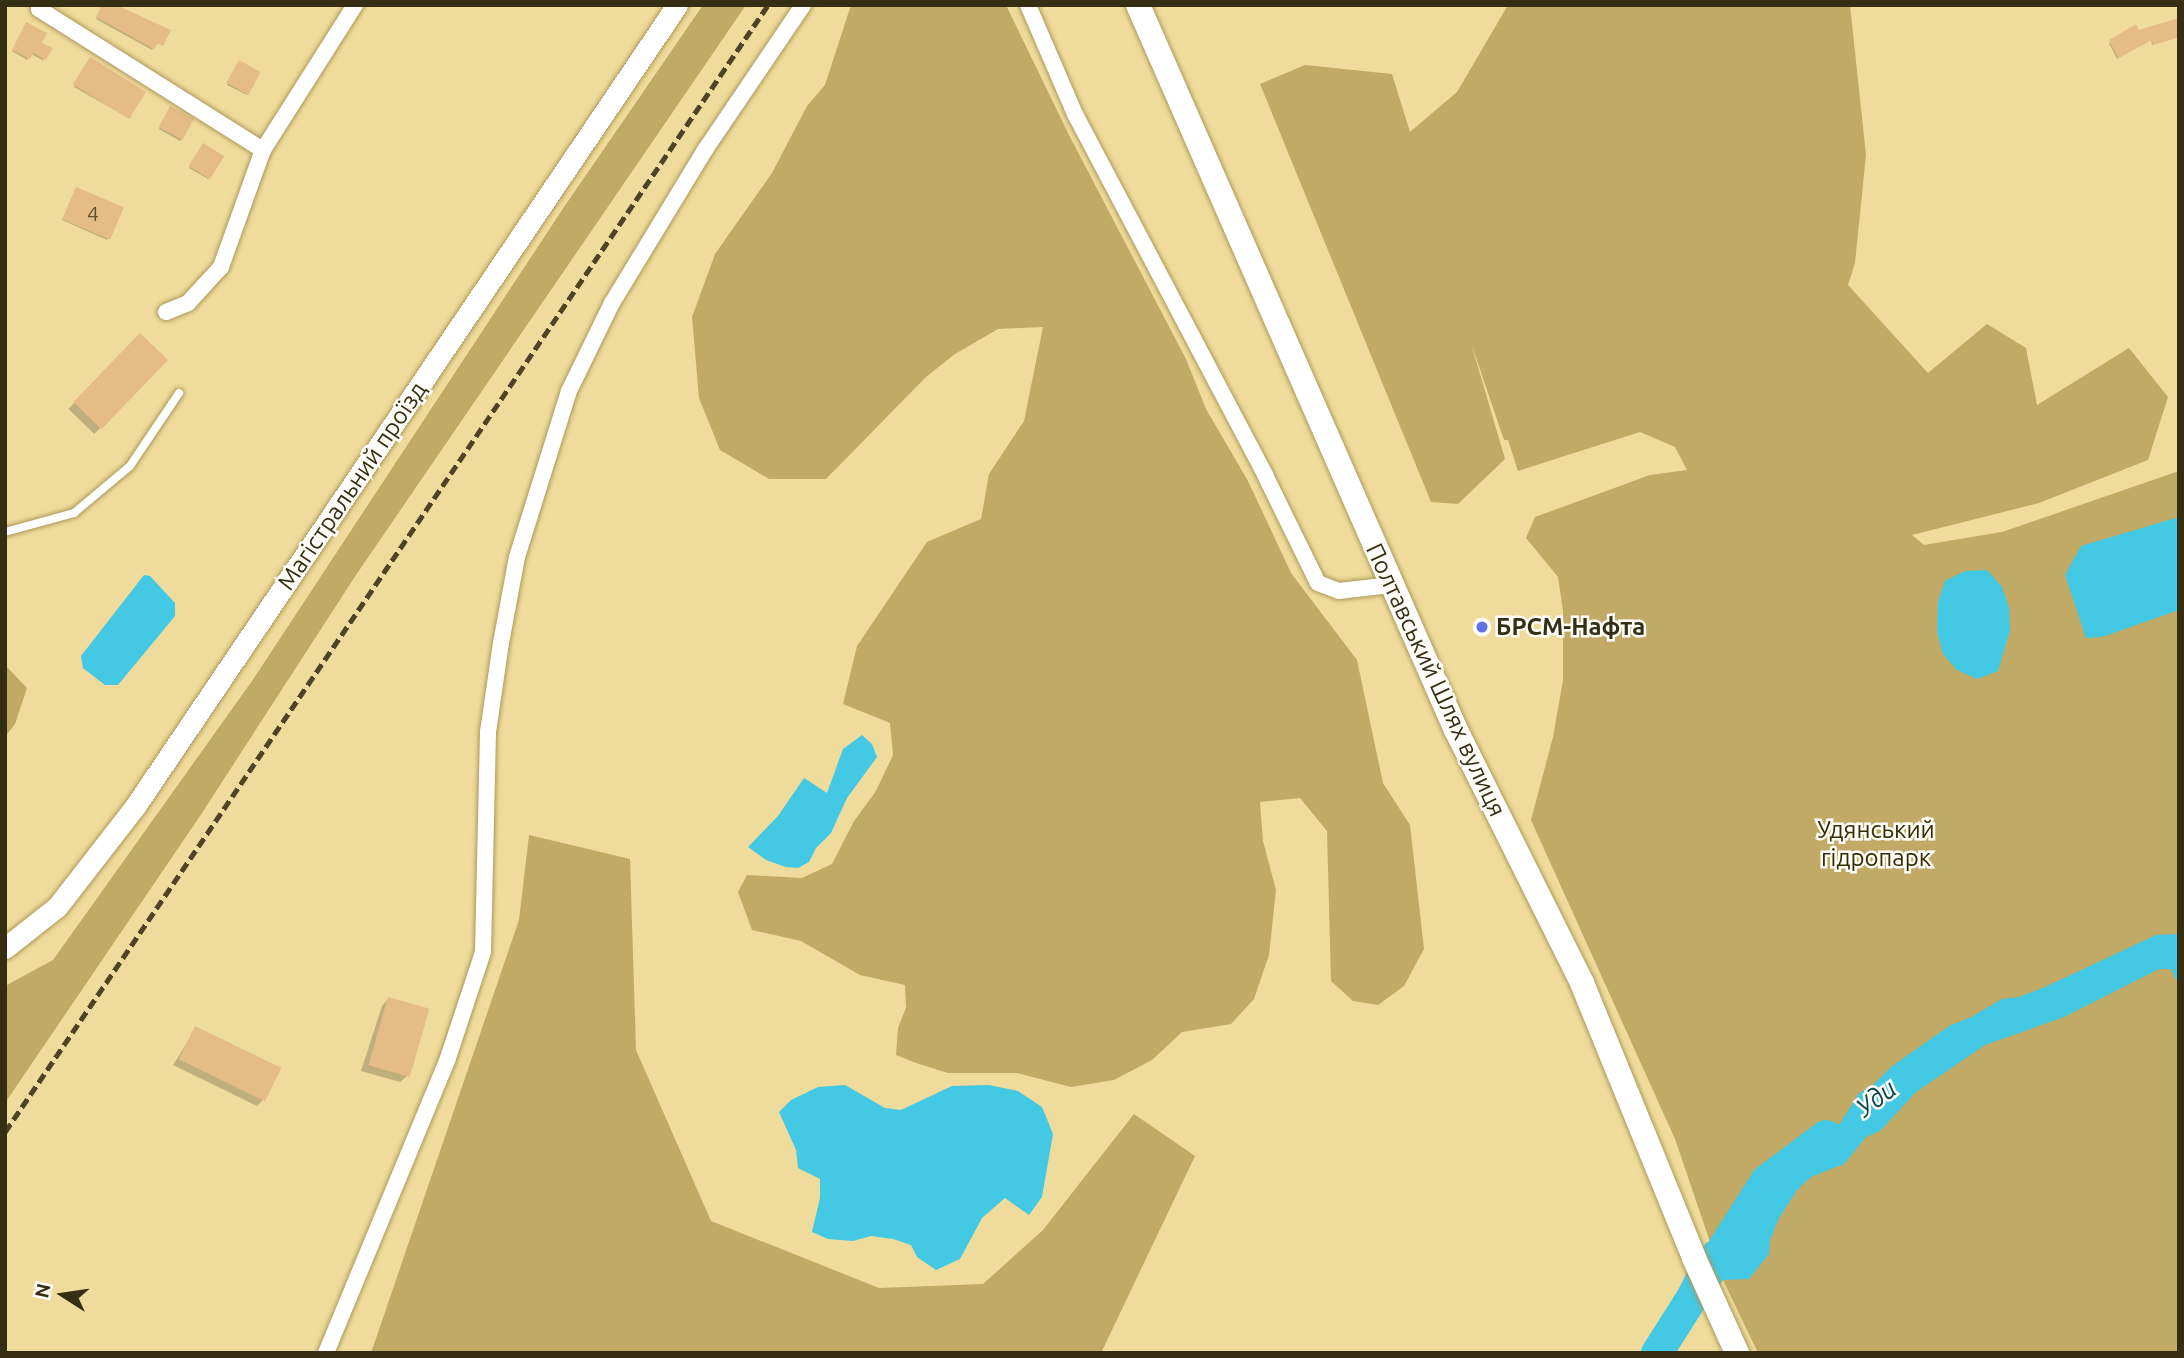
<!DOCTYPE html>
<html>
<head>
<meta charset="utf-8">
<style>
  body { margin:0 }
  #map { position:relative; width:2184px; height:1358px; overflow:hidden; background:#efdb9b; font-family:Ubuntu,sans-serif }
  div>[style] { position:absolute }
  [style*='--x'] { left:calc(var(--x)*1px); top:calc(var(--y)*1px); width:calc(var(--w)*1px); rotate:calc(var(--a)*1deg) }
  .green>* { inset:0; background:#c0aa65 }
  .water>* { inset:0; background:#43c9e3 }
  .shadow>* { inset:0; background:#0003; transform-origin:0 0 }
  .river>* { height:32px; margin:-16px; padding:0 16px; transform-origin:16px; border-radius:16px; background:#43c9e3 }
  .building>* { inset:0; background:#e5bb86; transform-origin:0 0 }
  .roads { filter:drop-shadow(0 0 2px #ac985a) drop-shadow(0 0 2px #ac985a) }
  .lane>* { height:8px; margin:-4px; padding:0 4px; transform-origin:4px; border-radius:4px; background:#fff }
  .street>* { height:16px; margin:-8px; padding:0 8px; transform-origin:8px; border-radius:8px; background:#fff }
  .secondary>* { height:21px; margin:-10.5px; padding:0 10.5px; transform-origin:10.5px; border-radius:10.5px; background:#fff }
  .primary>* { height:24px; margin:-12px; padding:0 12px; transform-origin:12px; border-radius:12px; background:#fff }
  .rail>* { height:5px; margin-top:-2.5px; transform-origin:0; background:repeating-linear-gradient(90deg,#4e4425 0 10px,transparent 0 15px) }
  .dots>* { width:19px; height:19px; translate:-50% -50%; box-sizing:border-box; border:4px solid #fffdf7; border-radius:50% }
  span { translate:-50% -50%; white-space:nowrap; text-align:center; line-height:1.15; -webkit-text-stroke:5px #fffdf7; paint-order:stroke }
  .number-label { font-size:21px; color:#625130 }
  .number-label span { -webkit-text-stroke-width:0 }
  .street-label { font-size:24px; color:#362e14 }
  .poi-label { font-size:24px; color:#362e14; font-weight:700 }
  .left { translate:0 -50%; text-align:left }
  .park-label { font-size:24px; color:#372b01 }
  .water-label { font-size:26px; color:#06444e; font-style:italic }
  .frame { position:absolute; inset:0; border:7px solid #362e14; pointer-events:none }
  .north { position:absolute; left:28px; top:1260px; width:70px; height:70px; -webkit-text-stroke:5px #fffdf7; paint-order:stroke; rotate:282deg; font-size:19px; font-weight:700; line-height:28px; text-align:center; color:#362e14 }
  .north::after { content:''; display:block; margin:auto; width:24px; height:32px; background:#362e14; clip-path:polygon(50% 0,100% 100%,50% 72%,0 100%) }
</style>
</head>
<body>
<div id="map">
  <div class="green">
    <div style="clip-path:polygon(703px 5px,746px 5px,356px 575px,200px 816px,5px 1103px,5px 986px,53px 960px,252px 681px,564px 207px)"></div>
    <div style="clip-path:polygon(851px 5px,1006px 5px,1069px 135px,1186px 359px,1206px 409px,1248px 481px,1291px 573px,1357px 660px,1383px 783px,1410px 825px,1424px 949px,1404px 986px,1378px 1005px,1353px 1001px,1331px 981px,1327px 831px,1300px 798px,1260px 802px,1263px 841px,1276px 890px,1269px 955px,1254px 999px,1231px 1024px,1182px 1032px,1152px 1060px,1114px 1080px,1071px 1087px,1017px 1073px,948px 1073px,916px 1063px,896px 1055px,898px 1028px,906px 1008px,905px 985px,860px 975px,801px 941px,752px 930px,738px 892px,747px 875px,802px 878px,832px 864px,854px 821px,876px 791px,893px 755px,890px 723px,843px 704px,857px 646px,927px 542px,981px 519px,989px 474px,1024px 421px,1043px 327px,998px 329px,955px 354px,926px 377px,826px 479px,769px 479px,720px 450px,699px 398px,692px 317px,715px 254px,772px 173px,807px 106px,825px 85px)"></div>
    <div style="clip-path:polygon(1508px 5px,1850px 5px,1866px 155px,1855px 263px,1848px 285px,1928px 373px,1987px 324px,2026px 348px,2037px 405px,2129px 348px,2168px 397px,2148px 460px,2039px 503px,1912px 535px,1924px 545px,2002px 532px,2179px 471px,2179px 1353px,1758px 1353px,1723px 1280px,1675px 1139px,1531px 820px,1553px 737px,1563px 680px,1563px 611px,1558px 577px,1526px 538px,1535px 517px,1650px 475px,1687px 470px,1675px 447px,1640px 432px,1518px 471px,1508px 440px,1504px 440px,1471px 343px,1505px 459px,1458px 504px,1431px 502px,1260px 84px,1305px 65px,1392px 74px,1410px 132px,1457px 92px)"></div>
    <div style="clip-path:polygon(5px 665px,27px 688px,15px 724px,5px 737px)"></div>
    <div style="clip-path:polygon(529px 835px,630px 859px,636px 1050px,711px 1221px,879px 1288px,983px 1284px,1043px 1230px,1134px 1114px,1195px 1156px,1101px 1353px,371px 1353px,519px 920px)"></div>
  </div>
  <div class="water">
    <div style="clip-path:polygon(2179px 517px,2179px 610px,2102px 637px,2086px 638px,2065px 575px,2081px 546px)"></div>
    <div style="clip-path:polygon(1987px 570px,2002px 587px,2009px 608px,2010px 630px,1998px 671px,1977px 679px,1957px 670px,1943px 654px,1937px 632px,1938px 602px,1945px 581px,1965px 571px)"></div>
    <div style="clip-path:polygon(144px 575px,150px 576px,175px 603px,175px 616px,118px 685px,105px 685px,83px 668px,81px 656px)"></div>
    <div style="clip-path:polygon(862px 735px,872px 744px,877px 757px,847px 798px,831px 833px,816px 848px,809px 862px,798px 868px,786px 867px,766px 860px,748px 847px,778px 816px,804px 778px,827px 793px,843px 749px)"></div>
    <div style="clip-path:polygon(2179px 934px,2179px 979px,2176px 980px,2171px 969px,2159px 969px,2064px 1017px,1985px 1045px,1916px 1092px,1880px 1131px,1866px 1137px,1844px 1164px,1811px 1177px,1797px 1190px,1778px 1220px,1770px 1240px,1769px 1254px,1749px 1279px,1723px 1280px,1671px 1353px,1647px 1353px,1694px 1258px,1707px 1242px,1736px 1244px,1745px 1231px,1738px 1228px,1740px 1216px,1750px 1204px,1758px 1196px,1766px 1196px,1776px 1178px,1799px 1154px,1841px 1122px,1859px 1093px,1871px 1087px,1891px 1067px,1949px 1026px,1971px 1017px,2002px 999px,2019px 997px,2045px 987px,2156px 935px)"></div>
    <div style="clip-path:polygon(845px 1085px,885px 1108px,901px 1110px,952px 1086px,989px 1085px,1018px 1091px,1042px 1107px,1053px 1134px,1042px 1197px,1029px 1215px,1005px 1198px,982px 1218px,960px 1259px,936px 1270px,917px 1257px,911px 1245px,893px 1239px,871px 1236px,853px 1241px,828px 1239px,812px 1232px,820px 1198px,820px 1179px,798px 1168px,796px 1150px,779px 1112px,791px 1100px,818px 1087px)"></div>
  </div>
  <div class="shadow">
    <div style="clip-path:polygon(103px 5px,162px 45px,156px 43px,152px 50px,96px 19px)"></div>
    <div style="clip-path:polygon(2179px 20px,2179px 37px,2152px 45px,2151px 39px,2117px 59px,2109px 43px)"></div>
    <div style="clip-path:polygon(25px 26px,40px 43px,44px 61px,31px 54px,27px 60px,12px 51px)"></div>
    <div style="clip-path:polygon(89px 61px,131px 117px,129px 118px,74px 87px)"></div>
    <div style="clip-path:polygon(238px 64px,248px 94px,247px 95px,227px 85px)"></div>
    <div style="clip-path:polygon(169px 110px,182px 139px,180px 141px,159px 129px)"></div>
    <div style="clip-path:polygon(202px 147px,209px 178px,208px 179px,189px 168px)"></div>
    <div style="clip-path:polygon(76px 189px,109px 238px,107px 240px,62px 220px)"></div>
    <div style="left:140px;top:335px;width:36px;height:103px;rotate:44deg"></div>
    <div style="clip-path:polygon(388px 999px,407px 1076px,400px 1082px,361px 1071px,382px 1006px)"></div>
    <div style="clip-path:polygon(196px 1028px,263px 1100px,257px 1106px,173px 1065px)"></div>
  </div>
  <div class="river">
    <div style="--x:1657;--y:1353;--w:204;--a:-57.6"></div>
    <div style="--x:1766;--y:1181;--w:75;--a:-36.9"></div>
  </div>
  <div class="building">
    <div style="clip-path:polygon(102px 5px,116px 5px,171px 30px,163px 46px,158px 43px,154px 49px,96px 17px)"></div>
    <div style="clip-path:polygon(2179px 18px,2179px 37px,2153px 45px,2152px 40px,2118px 58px,2109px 40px,2136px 24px,2139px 30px)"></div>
    <div style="clip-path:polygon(26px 22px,47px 33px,42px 43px,53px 48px,46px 60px,33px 53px,30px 59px,12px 50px)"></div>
    <div style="left:90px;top:57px;width:66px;height:32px;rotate:32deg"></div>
    <div style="left:239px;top:60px;width:25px;height:26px;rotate:29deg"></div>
    <div style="left:170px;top:106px;width:27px;height:24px;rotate:28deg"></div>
    <div style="left:203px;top:143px;width:25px;height:27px;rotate:32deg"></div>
    <div style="left:76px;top:187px;width:52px;height:35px;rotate:23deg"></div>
    <div style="left:140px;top:333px;width:39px;height:96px;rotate:44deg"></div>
    <div style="left:388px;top:997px;width:43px;height:71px;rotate:16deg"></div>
    <div style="left:195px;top:1026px;width:96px;height:37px;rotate:26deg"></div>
  </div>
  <div class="roads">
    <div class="lane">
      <div style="--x:5;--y:532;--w:72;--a:-15.4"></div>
      <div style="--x:74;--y:513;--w:73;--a:-40"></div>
      <div style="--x:130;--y:466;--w:88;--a:-56.1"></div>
    </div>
    <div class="street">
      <div style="--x:39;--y:5;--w:4;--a:90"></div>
      <div style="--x:39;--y:9;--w:265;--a:32.2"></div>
      <div style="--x:1028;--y:5;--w:119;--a:66.7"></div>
      <div style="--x:1075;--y:114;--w:408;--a:62.2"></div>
      <div style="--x:1265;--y:475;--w:120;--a:63.9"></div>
      <div style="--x:1318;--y:583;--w:22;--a:21"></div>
      <div style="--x:1339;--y:591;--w:52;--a:-6.6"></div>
      <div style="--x:166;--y:312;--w:24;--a:-22"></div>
      <div style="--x:188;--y:303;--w:49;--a:-47.5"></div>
      <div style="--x:221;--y:267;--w:124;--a:-70.3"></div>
      <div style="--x:263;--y:150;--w:172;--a:-57.6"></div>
      <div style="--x:326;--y:1353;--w:316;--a:-67.5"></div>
      <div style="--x:447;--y:1061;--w:115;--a:-71.7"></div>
      <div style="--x:483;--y:952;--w:220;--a:-88.7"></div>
      <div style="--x:488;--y:732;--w:90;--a:-81.7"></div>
      <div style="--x:501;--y:643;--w:87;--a:-79.5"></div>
      <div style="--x:517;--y:557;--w:174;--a:-72.6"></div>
      <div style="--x:569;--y:391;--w:98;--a:-64"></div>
      <div style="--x:612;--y:303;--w:179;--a:-58.7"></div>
      <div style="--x:705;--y:150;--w:175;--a:-55.9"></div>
    </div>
    <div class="secondary">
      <div style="--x:5;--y:948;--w:66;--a:-38.3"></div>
      <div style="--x:57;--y:907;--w:129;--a:-52.2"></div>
      <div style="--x:136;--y:805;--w:966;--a:-55.93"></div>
    </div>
    <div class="primary">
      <div style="--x:1138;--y:5;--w:792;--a:66.32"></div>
      <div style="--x:1456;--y:730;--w:283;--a:63.5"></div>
      <div style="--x:1582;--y:983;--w:297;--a:67.8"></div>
      <div style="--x:1694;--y:1258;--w:104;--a:65.6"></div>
    </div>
  </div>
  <div class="rail">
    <div style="--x:5;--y:1132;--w:1361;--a:-55.9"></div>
  </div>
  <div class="dots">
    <div style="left:1482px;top:627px;background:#5e71e8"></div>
  </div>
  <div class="number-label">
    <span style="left:93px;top:213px">4</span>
  </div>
  <div class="street-label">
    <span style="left:352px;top:486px;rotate:-56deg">Магістральний проїзд</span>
    <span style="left:1436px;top:680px;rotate:65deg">Полтавський Шлях вулиця</span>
  </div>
  <div class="poi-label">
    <span class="left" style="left:1496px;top:627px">БРСМ-Нафта</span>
  </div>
  <div class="park-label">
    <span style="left:1876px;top:844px">Удянський<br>гідропарк</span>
  </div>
  <div class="water-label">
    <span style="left:1876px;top:1098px;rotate:-37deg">Уди</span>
  </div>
  <div class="frame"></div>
  <div class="north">N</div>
</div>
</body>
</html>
